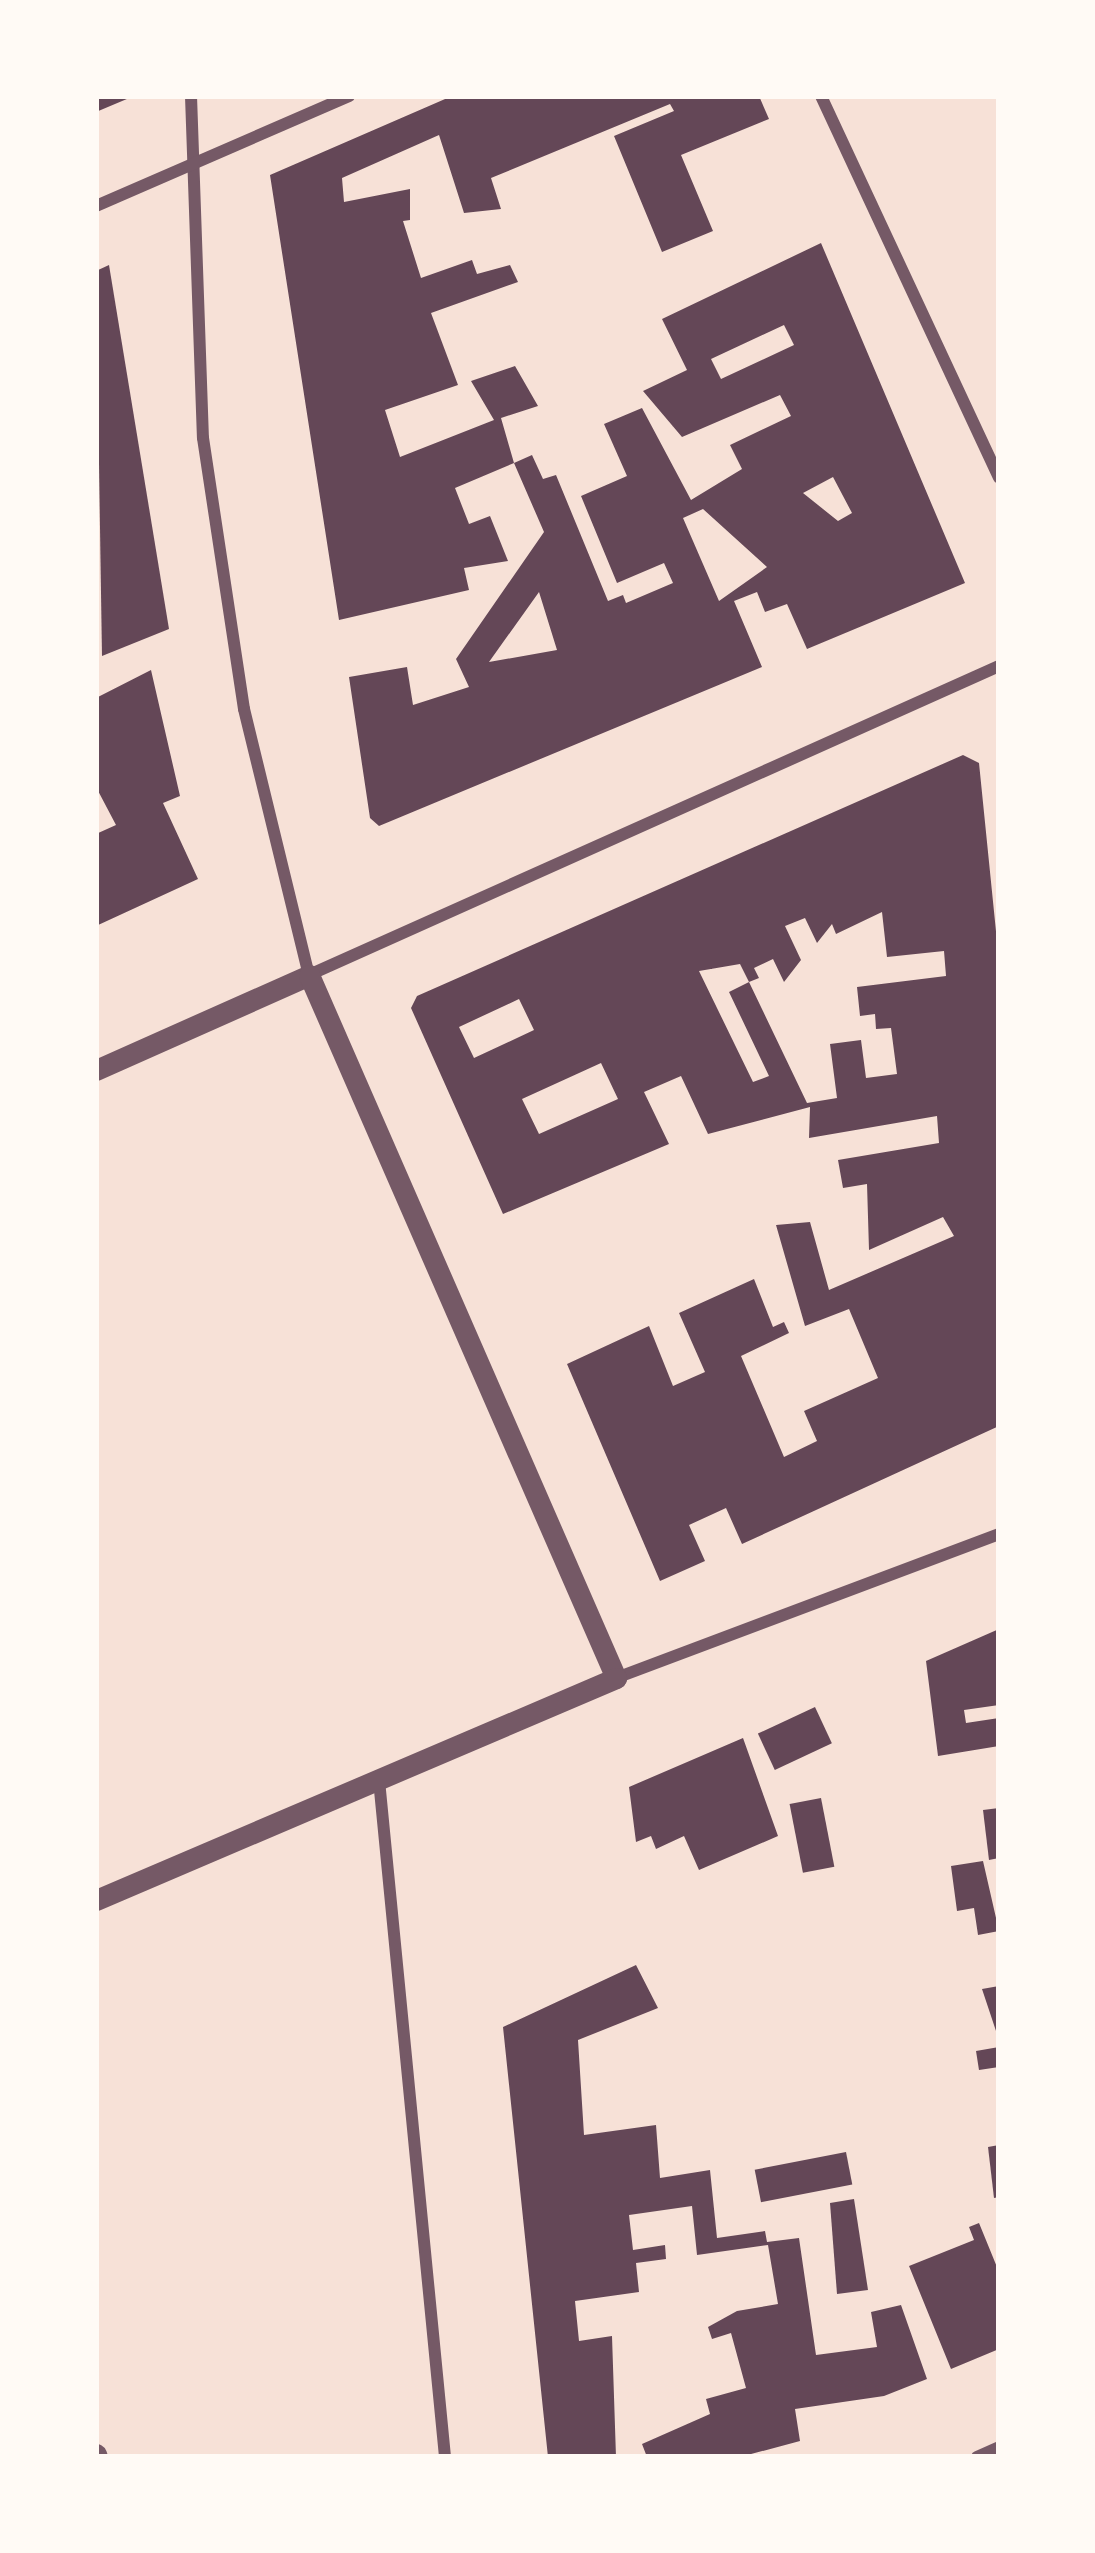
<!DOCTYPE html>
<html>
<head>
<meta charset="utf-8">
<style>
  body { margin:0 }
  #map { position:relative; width:1095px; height:2553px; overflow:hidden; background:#f7e1d7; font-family:Georgia,serif }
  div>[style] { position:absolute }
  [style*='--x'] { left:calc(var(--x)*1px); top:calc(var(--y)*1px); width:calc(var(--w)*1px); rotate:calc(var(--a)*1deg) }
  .building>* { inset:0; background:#644757; transform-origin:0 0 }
  .minor>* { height:12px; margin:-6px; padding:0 6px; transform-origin:6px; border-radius:6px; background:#755966 }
  .tertiary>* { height:21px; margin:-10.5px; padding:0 10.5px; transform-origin:10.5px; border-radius:10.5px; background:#755966 }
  span { translate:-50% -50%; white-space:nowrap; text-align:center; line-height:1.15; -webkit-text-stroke:12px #fffaf5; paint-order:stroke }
  .frame { position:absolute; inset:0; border:99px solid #fffaf5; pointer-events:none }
</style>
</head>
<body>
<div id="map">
  <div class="building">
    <div style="clip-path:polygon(96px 96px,134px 96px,96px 112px)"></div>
    <div style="clip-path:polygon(452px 96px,759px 96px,769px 119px,681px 155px,713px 231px,662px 252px,614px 136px,674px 111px,670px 104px,491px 178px,501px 209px,464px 213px,439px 135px,342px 178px,344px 202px,410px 189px,410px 220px,403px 221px,421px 278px,472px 260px,477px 274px,510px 265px,518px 282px,431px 313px,458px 385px,385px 410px,400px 457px,494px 420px,471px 381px,515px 366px,538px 406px,501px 418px,514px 463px,455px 488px,469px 524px,490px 516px,508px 561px,464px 568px,469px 590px,339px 620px,270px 175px)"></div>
    <div style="clip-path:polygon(evenodd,821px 243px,965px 583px,807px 649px,787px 604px,765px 612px,757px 592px,734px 601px,762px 667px,379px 826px,370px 818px,349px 677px,407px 667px,413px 705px,469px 687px,456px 659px,544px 532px,514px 463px,532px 455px,543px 479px,556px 475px,608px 601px,623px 595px,626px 603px,673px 583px,664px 563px,617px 583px,581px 496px,627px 476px,604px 424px,642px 408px,691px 500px,742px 469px,730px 445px,791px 416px,780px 395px,682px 437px,643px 391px,687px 370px,662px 319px,821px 243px,784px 325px,794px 345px,721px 379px,711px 359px,784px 325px,821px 243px,833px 477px,852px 513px,838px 521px,803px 493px,833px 477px,821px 243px,703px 509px,767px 567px,719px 601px,683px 518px,703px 509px,821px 243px,539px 592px,557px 650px,489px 662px,539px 592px)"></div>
    <div style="clip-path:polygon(109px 265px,169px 629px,102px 656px,96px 271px)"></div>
    <div style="clip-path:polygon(151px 670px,180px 796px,163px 803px,198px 879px,96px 926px,96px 834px,116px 825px,96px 787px,96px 698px)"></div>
    <div style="clip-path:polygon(evenodd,963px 755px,979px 763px,999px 961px,999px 1426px,742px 1544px,726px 1508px,689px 1525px,705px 1561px,660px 1581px,567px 1364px,649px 1326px,673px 1386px,705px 1372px,679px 1313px,754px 1279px,773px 1327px,784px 1322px,789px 1333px,741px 1356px,784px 1457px,817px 1441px,804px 1411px,878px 1378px,849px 1309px,805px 1326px,776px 1225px,810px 1222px,829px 1290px,954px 1236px,943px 1217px,869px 1250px,867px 1184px,843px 1188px,838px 1160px,939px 1143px,937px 1116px,809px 1138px,810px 1107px,708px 1134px,681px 1076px,644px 1092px,669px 1144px,503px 1214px,411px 1008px,417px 996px,963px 755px,882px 912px,887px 957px,944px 951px,946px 976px,857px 987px,860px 1016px,875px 1014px,876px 1029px,891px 1028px,897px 1074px,866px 1078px,861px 1040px,830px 1044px,837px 1098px,807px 1103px,749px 982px,729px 992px,769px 1076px,753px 1082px,699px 971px,740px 964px,749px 982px,759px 978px,754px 968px,773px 959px,784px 982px,801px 960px,785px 926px,805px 918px,817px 943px,832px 924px,836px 934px,882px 912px,963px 755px,519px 999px,534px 1030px,474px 1058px,459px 1027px,519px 999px,963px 755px,601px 1063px,618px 1099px,539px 1134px,522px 1099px,601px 1063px)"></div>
    <div style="clip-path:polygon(999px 1629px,999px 1705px,964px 1710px,966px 1723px,999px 1718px,999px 1746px,938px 1756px,926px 1661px)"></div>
    <div style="left:815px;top:1707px;width:40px;height:63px;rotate:65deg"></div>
    <div style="clip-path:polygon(743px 1738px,778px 1836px,699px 1870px,684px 1836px,656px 1849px,651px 1836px,636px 1842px,629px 1787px)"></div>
    <div style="left:821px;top:1798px;width:70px;height:32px;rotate:79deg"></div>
    <div style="clip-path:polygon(999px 1808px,999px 1858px,989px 1860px,983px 1810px)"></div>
    <div style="clip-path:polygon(983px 1861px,999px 1931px,978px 1935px,974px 1908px,957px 1911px,951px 1866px)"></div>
    <div style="clip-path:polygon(636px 1965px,658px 2008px,578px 2040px,584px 2135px,656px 2125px,660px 2178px,710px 2170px,717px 2238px,765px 2231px,767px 2242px,799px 2238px,816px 2355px,877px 2347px,871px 2312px,901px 2305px,927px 2379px,884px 2396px,795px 2409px,800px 2441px,740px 2457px,647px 2457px,642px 2444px,710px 2414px,706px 2399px,746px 2388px,731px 2333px,712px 2339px,708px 2327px,737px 2311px,778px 2304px,768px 2245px,697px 2255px,692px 2206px,629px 2215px,633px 2250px,665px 2245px,666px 2259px,636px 2263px,639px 2292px,575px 2301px,579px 2341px,612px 2336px,616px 2457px,548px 2457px,503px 2027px)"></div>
    <div style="clip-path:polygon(999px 1986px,999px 2031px,996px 2031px,982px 1989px)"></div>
    <div style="clip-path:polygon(999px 2047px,999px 2067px,979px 2070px,976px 2051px)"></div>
    <div style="clip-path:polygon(999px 2145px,999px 2197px,994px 2198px,988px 2147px)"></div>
    <div style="left:846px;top:2152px;width:33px;height:93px;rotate:79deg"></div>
    <div style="clip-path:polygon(854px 2199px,868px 2290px,837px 2294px,830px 2203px)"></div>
    <div style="clip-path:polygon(979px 2223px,999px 2272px,999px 2349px,951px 2369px,909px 2266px,974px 2240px,969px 2227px)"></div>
  </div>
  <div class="minor">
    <div style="--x:191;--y:96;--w:342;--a:88"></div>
    <div style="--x:203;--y:438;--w:274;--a:81.4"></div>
    <div style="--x:244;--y:709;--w:274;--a:76.3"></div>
    <div style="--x:309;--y:975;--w:756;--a:-24.12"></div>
    <div style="--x:821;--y:96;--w:421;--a:65"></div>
    <div style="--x:96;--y:206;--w:276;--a:-23.5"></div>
    <div style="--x:616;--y:1678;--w:409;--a:-20.6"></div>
    <div style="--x:379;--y:1780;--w:680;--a:84.43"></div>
    <div style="--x:977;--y:2457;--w:24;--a:-24"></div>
  </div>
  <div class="tertiary">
    <div style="--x:96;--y:1070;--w:233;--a:-24"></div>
    <div style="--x:309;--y:975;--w:767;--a:66.41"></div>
    <div style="--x:616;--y:1678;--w:565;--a:156.88"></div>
    <div style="--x:96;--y:2454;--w:3;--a:72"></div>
  </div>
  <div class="frame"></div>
</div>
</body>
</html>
